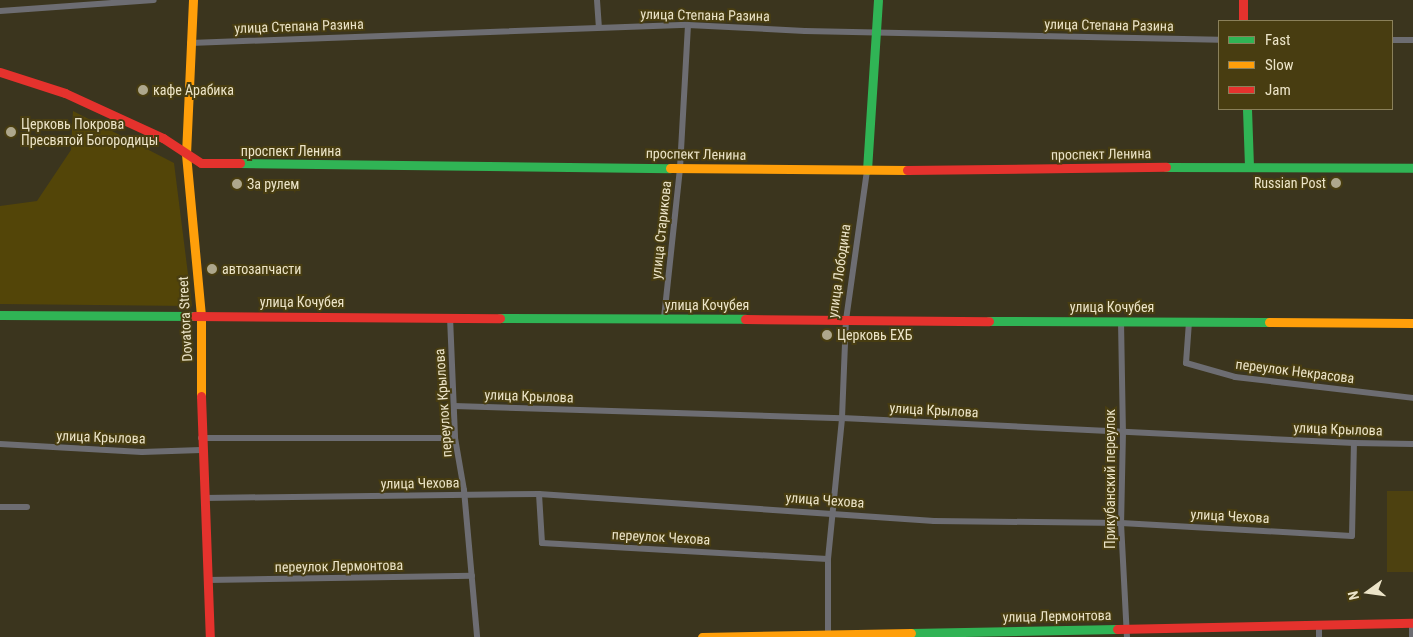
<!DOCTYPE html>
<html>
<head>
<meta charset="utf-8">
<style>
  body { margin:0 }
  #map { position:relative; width:1413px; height:637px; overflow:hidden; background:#3b351e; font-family:"Roboto Condensed",sans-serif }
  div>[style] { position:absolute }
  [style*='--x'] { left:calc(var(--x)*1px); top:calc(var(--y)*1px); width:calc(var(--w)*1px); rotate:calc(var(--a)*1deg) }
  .built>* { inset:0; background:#4d4110; transform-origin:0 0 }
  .green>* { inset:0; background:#534508 }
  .street>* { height:6px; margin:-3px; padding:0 3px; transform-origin:3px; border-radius:3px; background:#6d6d72 }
  .fast>* { height:9px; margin:-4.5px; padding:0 4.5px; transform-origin:4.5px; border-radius:4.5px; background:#30b455 }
  .slow>* { height:9px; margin:-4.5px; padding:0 4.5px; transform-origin:4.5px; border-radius:4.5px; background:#ff9f0a }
  .jam>* { height:9px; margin:-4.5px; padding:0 4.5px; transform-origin:4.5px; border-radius:4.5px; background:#e5322d }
  .dots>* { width:14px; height:14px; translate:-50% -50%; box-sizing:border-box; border:2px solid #483d11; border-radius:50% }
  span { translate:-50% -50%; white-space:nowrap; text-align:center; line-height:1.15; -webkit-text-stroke:4px #483d11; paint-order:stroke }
  .street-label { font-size:14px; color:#ece4c8 }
  .poi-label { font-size:14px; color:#ece4c8 }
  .left { translate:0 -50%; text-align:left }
  .right { translate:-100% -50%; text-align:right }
  .legend { position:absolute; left:1218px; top:20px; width:175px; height:90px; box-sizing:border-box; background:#483d11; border:1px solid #8a805a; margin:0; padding:6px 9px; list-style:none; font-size:15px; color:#ece4c8 }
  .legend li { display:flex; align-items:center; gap:10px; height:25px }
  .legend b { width:25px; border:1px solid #8a805a }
  .north { position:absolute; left:1343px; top:567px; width:50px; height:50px; -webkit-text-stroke:4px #483d11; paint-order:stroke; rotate:256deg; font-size:14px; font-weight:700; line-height:20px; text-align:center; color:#ece4c8 }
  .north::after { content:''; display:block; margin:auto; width:18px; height:22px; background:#ece4c8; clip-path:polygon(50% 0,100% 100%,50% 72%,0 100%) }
</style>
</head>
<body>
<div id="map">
  <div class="built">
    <div style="left:1387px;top:491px;width:26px;height:81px"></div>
  </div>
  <div class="green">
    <div style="clip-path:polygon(73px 111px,174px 163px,192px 306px,0 304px,0 206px,37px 201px,71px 150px)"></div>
  </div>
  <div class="street">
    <div style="--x:597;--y:0;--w:27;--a:86"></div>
    <div style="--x:0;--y:11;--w:154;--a:-4.1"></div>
    <div style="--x:1392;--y:40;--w:21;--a:0"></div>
    <div style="--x:190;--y:43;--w:498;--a:-2.1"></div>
    <div style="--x:688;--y:25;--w:117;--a:2.9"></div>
    <div style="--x:805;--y:31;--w:414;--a:1.2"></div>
    <div style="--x:450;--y:317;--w:121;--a:87.6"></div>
    <div style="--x:455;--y:438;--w:53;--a:80.2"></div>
    <div style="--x:464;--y:490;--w:148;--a:84.9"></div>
    <div style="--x:664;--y:318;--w:151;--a:-83.9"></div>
    <div style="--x:680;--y:168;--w:143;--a:-86.8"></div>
    <div style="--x:1121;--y:321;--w:110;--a:89"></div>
    <div style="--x:1123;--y:431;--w:92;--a:91.2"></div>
    <div style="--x:1121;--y:523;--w:114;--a:87"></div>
    <div style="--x:1189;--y:322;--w:41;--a:94.2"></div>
    <div style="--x:1186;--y:363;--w:51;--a:15.9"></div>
    <div style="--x:1235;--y:377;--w:179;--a:6.7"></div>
    <div style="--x:454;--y:406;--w:388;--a:1.8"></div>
    <div style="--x:842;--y:418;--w:513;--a:2.8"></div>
    <div style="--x:1354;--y:443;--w:59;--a:1"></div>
    <div style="--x:201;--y:438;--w:254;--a:0"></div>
    <div style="--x:0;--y:444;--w:142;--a:3.2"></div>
    <div style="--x:142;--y:452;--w:59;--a:-1.9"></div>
    <div style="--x:539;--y:494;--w:49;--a:86.5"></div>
    <div style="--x:542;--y:543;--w:286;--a:3.2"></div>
    <div style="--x:204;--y:498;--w:335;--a:-0.7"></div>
    <div style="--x:539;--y:494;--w:396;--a:3.9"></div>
    <div style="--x:934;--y:521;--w:187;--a:0.6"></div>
    <div style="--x:1121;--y:523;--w:231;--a:3.2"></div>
    <div style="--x:1352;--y:536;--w:93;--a:-88.8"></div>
    <div style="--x:0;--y:507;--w:27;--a:0"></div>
    <div style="--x:207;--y:580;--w:265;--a:-0.9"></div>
    <div style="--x:1412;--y:623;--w:14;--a:90"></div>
    <div style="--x:828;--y:636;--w:77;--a:-90"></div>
    <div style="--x:828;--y:559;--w:142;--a:-84.3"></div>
    <div style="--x:842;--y:418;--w:98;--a:-87.7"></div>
    <div style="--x:846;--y:320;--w:151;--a:-82"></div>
    <div style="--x:1319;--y:637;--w:13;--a:-90"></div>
  </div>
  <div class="fast">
    <div style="--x:1247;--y:109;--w:57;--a:88"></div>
    <div style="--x:240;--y:163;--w:430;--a:0.7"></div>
    <div style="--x:1166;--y:167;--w:247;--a:0.2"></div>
    <div style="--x:867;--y:170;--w:170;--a:-86.3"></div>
    <div style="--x:0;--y:315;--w:194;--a:0.3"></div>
    <div style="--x:500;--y:318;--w:245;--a:0.2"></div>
    <div style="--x:989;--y:321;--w:280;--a:0.2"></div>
    <div style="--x:911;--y:633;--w:206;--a:-1.1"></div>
  </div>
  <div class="slow">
    <div style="--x:193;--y:0;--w:154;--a:92.6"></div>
    <div style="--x:186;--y:154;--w:162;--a:84.7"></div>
    <div style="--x:201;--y:315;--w:81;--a:90"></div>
    <div style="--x:670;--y:168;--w:237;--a:0.5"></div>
    <div style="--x:1269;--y:322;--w:144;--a:0.4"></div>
    <div style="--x:702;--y:637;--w:209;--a:-1.1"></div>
  </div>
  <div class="jam">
    <div style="--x:1243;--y:0;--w:21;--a:90"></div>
    <div style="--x:0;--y:72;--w:68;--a:17.9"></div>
    <div style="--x:65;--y:93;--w:108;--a:24.7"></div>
    <div style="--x:163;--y:138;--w:45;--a:33.3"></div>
    <div style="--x:201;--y:163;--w:39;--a:0"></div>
    <div style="--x:907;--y:170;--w:259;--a:-0.7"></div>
    <div style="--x:194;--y:316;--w:306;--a:0.4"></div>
    <div style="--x:745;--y:319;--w:244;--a:0.5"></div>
    <div style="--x:201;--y:396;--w:241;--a:87.9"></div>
    <div style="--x:1117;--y:629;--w:296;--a:-1.2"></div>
  </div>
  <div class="dots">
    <div style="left:143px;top:90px;background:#aea78c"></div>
    <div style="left:11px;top:132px;background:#aea78c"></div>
    <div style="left:1336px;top:183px;background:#aea78c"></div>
    <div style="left:237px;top:184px;background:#aea78c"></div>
    <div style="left:212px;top:269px;background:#aea78c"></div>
    <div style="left:827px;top:335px;background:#aea78c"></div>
  </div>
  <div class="street-label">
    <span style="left:705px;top:15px;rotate:1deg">улица Степана Разина</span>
    <span style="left:1109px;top:25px;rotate:1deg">улица Степана Разина</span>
    <span style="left:299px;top:26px;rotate:-2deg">улица Степана Разина</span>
    <span style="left:291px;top:151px">проспект Ленина</span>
    <span style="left:696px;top:154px;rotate:1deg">проспект Ленина</span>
    <span style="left:1101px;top:154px;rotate:-1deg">проспект Ленина</span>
    <span style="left:661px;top:230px;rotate:-84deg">улица Старикова</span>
    <span style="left:839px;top:271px;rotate:-82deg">улица Лободина</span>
    <span style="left:302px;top:302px">улица Кочубея</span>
    <span style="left:707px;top:305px">улица Кочубея</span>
    <span style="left:1112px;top:307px">улица Кочубея</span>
    <span style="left:185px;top:319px;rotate:-93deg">Dovatora Street</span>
    <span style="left:1295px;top:371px;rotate:7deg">переулок Некрасова</span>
    <span style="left:529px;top:396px;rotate:2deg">улица Крылова</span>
    <span style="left:443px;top:403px;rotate:-94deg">переулок Крылова</span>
    <span style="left:934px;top:410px;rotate:3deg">улица Крылова</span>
    <span style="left:1338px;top:429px;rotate:2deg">улица Крылова</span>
    <span style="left:101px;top:437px;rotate:2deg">улица Крылова</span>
    <span style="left:1110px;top:479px;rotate:-90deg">Прикубанский переулок</span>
    <span style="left:420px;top:483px;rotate:-1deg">улица Чехова</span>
    <span style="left:825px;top:500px;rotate:4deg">улица Чехова</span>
    <span style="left:1230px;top:516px;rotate:3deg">улица Чехова</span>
    <span style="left:661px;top:537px;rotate:3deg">переулок Чехова</span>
    <span style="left:339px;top:566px;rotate:-1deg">переулок Лермонтова</span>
    <span style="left:1057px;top:616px;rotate:-1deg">улица Лермонтова</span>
  </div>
  <div class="poi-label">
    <span class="left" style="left:153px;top:90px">кафе Арабика</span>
    <span class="left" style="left:21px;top:132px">Церковь Покрова<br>Пресвятой Богородицы</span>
    <span class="right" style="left:1326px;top:183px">Russian Post</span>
    <span class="left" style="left:247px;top:184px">За рулем</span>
    <span class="left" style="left:222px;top:269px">автозапчасти</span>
    <span class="left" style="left:837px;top:335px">Церковь ЕХБ</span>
  </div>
  <ul class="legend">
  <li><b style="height:6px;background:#30b455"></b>Fast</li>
  <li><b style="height:6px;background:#ff9f0a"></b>Slow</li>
  <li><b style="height:6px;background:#e5322d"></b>Jam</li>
  </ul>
  <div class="north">N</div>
</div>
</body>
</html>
